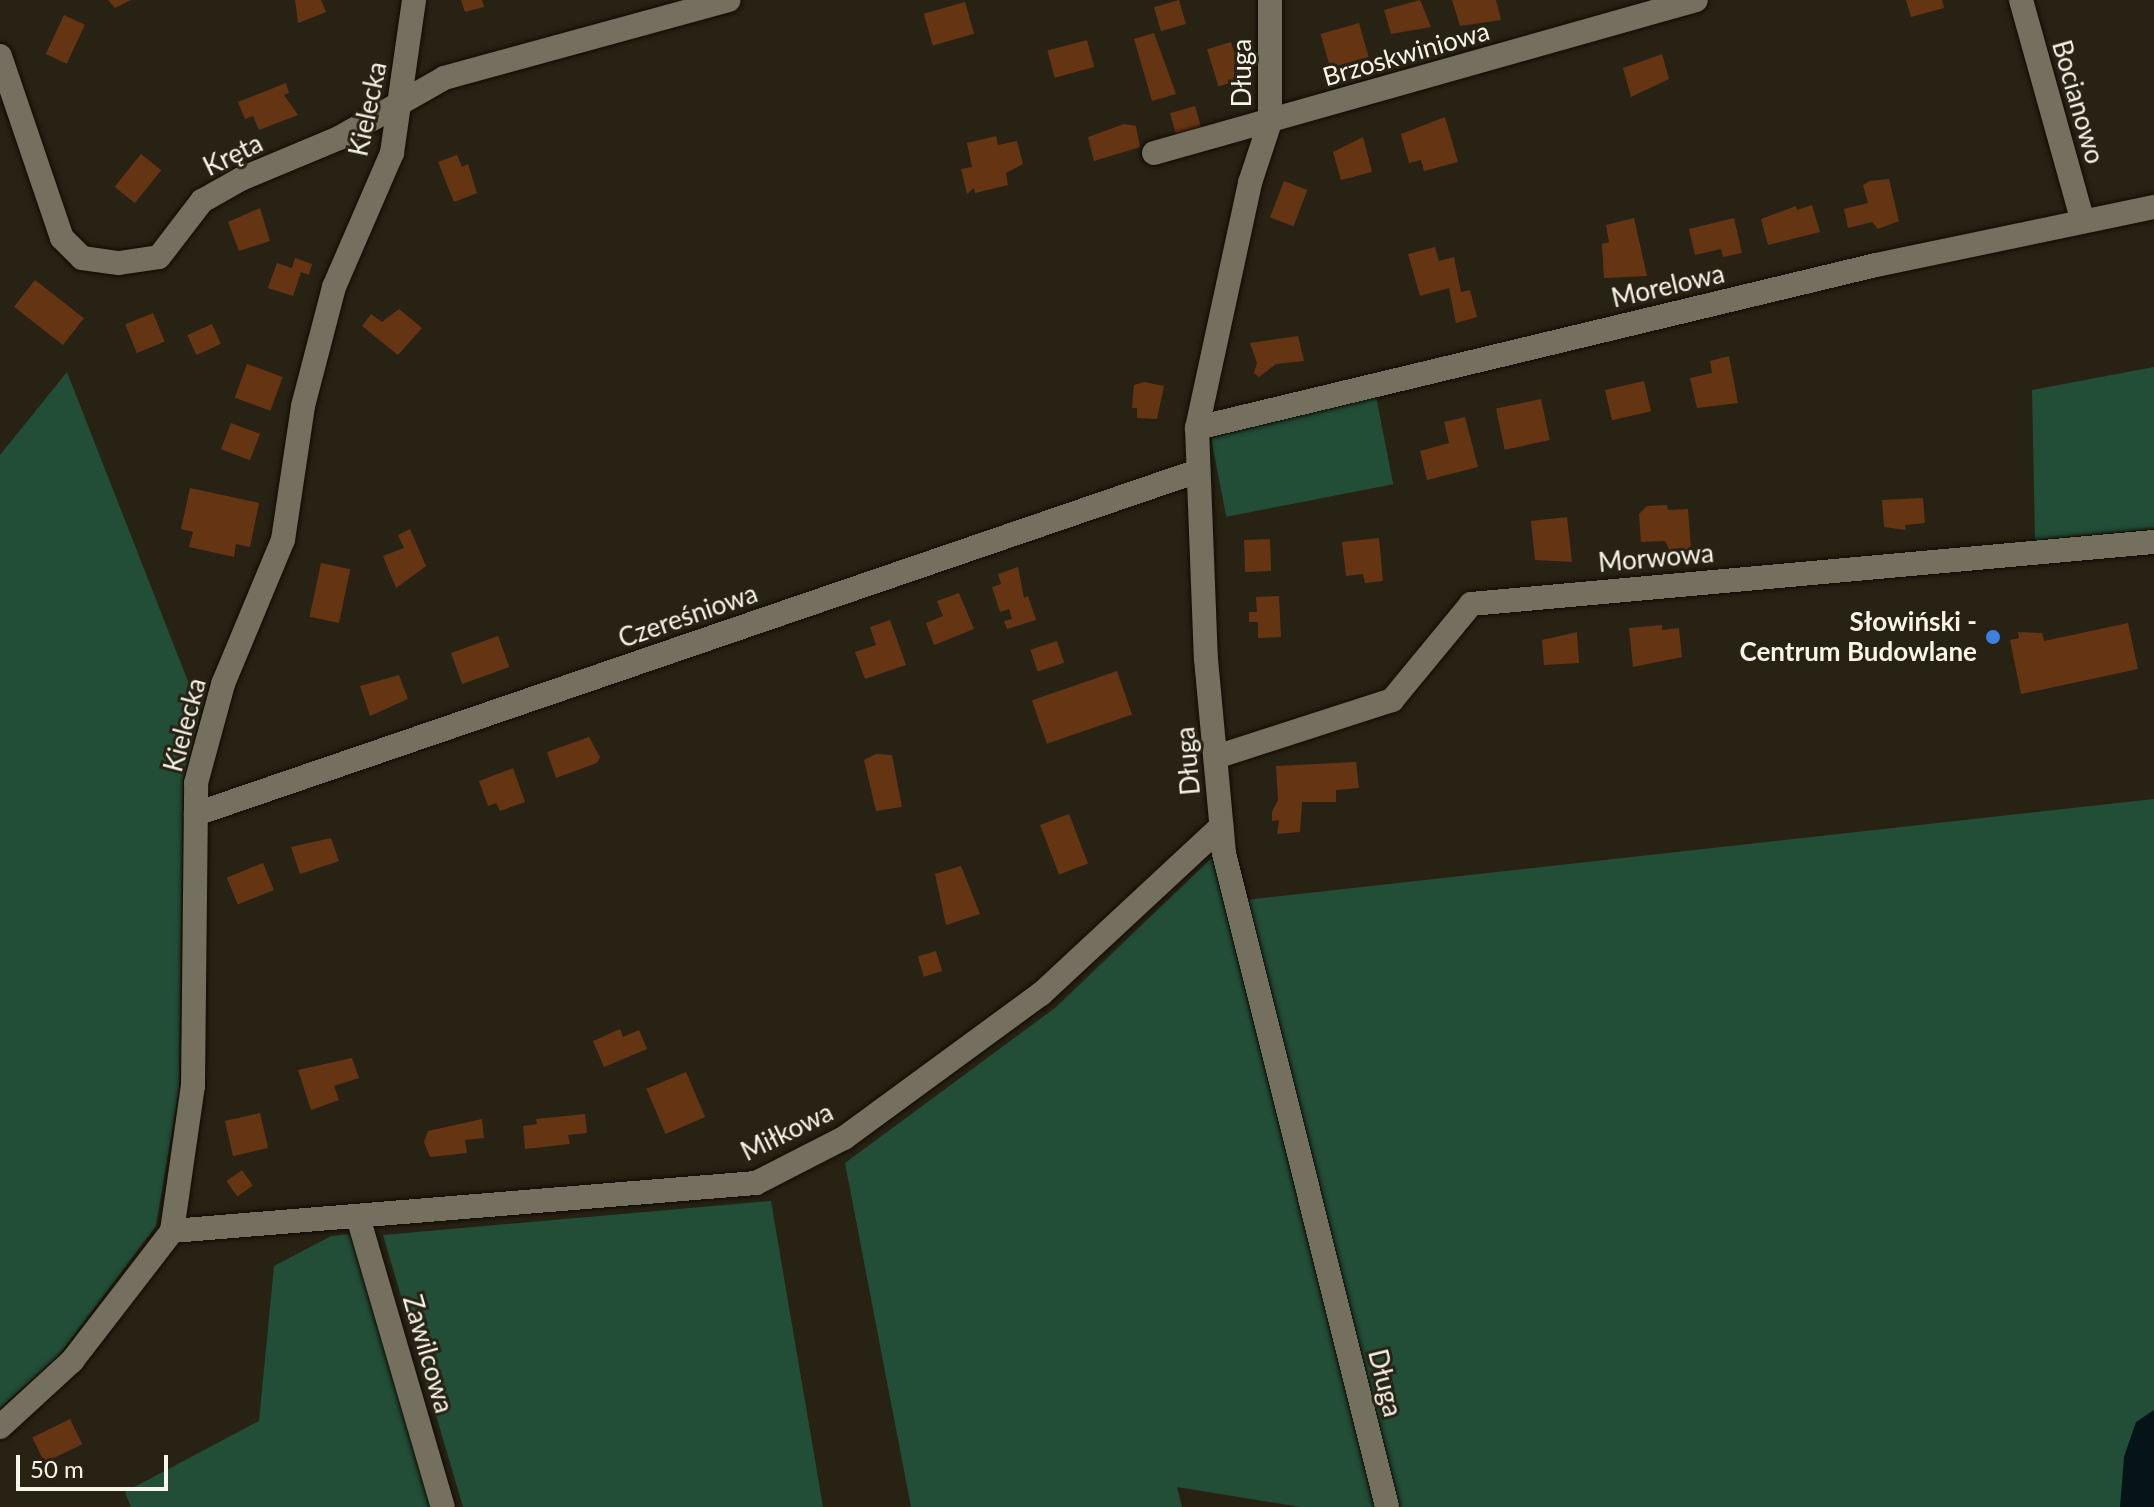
<!DOCTYPE html>
<html>
<head>
<meta charset="utf-8">
<style>
  body { margin:0 }
  #map { position:relative; width:2154px; height:1507px; overflow:hidden; background:#272214; font-family:Lato,sans-serif }
  div>[style] { position:absolute }
  [style*='--x'] { left:calc(var(--x)*1px); top:calc(var(--y)*1px); width:calc(var(--w)*1px); rotate:calc(var(--a)*1deg) }
  .green>* { inset:0; background:#224d37; transform-origin:0 0 }
  .water>* { inset:0; background:#061417 }
  .building>* { inset:0; background:#653513; transform-origin:0 0 }
  .roads { filter:drop-shadow(0 0 2px #100b02) drop-shadow(0 0 2px #100b02) }
  .street>* { height:24px; margin:-12px; padding:0 12px; transform-origin:12px; border-radius:12px; background:#756f5f }
  .dots>* { width:22px; height:22px; translate:-50% -50%; box-sizing:border-box; border:4px solid #272214; border-radius:50% }
  span { translate:-50% -50%; white-space:nowrap; text-align:center; line-height:1.15; -webkit-text-stroke:6px #272214; paint-order:stroke }
  .street-label { font-size:26px; color:#f7f4ea }
  .poi-label { font-size:26px; color:#f7f4ea; font-weight:700 }
  .right { translate:-100% -50%; text-align:right }
  .scale { position:absolute; left:16px; top:1455px; width:152px; height:36px; box-sizing:border-box; border:4px solid #f7f4ea; border-top:0; padding-left:10px; font-size:24px; line-height:28px; white-space:nowrap; color:#f7f4ea; -webkit-text-stroke:6px #272214; paint-order:stroke }
</style>
</head>
<body>
<div id="map">
  <div class="green">
    <div style="clip-path:polygon(2154px 367px,2154px 529px,2035px 540px,2032px 390px)"></div>
    <div style="clip-path:polygon(67px 372px,200px 712px,183px 779px,179px 1089px,156px 1226px,58px 1356px,0 1408px,0 455px)"></div>
    <div style="left:1376px;top:396px;width:90px;height:170px;rotate:79deg"></div>
    <div style="clip-path:polygon(2154px 799px,2154px 1507px,1300px 1507px,1177px 1487px,1182px 1507px,911px 1507px,845px 1163px,1055px 1008px,1216px 854px,1227px 902px)"></div>
    <div style="clip-path:polygon(771px 1201px,823px 1507px,463px 1507px,383px 1235px)"></div>
    <div style="clip-path:polygon(352px 1234px,433px 1507px,131px 1507px,125px 1492px,259px 1421px,274px 1266px,331px 1236px)"></div>
  </div>
  <div class="water">
    <div style="clip-path:polygon(2154px 1410px,2154px 1507px,2120px 1507px,2124px 1457px,2136px 1422px)"></div>
  </div>
  <div class="building">
    <div style="clip-path:polygon(108px 0,131px 0,115px 8px)"></div>
    <div style="clip-path:polygon(295px 0,321px 0,326px 12px,298px 23px)"></div>
    <div style="clip-path:polygon(461px 0,482px 0,484px 7px,465px 12px)"></div>
    <div style="left:1179px;top:0;width:25px;height:26px;rotate:74deg"></div>
    <div style="clip-path:polygon(1420px 0,1431px 27px,1391px 34px,1384px 10px)"></div>
    <div style="clip-path:polygon(1452px 0,1496px 0,1501px 20px,1460px 26px)"></div>
    <div style="clip-path:polygon(1906px 0,1942px 0,1944px 8px,1911px 17px)"></div>
    <div style="left:965px;top:2px;width:33px;height:43px;rotate:74deg"></div>
    <div style="left:64px;top:15px;width:23px;height:43px;rotate:25deg"></div>
    <div style="left:1359px;top:23px;width:35px;height:40px;rotate:74deg"></div>
    <div style="clip-path:polygon(1154px 33px,1176px 94px,1152px 101px,1134px 39px)"></div>
    <div style="left:1087px;top:40px;width:28px;height:41px;rotate:75deg"></div>
    <div style="left:1231px;top:42px;width:39px;height:25px;rotate:73deg"></div>
    <div style="clip-path:polygon(1662px 54px,1669px 79px,1631px 97px,1623px 68px)"></div>
    <div style="clip-path:polygon(286px 83px,289px 93px,284px 95px,298px 115px,259px 130px,253px 116px,245px 119px,238px 102px)"></div>
    <div style="left:1195px;top:106px;width:26px;height:26px;rotate:74deg"></div>
    <div style="clip-path:polygon(1445px 117px,1458px 162px,1424px 171px,1421px 160px,1409px 163px,1401px 134px)"></div>
    <div style="clip-path:polygon(1124px 124px,1136px 126px,1140px 147px,1094px 161px,1088px 137px)"></div>
    <div style="clip-path:polygon(996px 136px,998px 145px,1017px 141px,1023px 164px,1006px 173px,1008px 185px,975px 193px,974px 188px,967px 194px,961px 169px,972px 167px,967px 143px)"></div>
    <div style="clip-path:polygon(1363px 137px,1372px 172px,1341px 180px,1333px 152px)"></div>
    <div style="left:141px;top:154px;width:26px;height:42px;rotate:39deg"></div>
    <div style="clip-path:polygon(457px 155px,462px 167px,468px 164px,477px 193px,454px 202px,438px 162px)"></div>
    <div style="clip-path:polygon(1889px 179px,1899px 221px,1878px 229px,1872px 222px,1848px 228px,1844px 209px,1868px 203px,1863px 185px,1870px 181px)"></div>
    <div style="left:1284px;top:181px;width:25px;height:39px;rotate:21deg"></div>
    <div style="clip-path:polygon(1812px 205px,1820px 232px,1768px 245px,1761px 219px,1796px 206px,1797px 210px)"></div>
    <div style="clip-path:polygon(260px 208px,270px 241px,239px 251px,228px 222px)"></div>
    <div style="clip-path:polygon(1634px 218px,1647px 276px,1604px 278px,1602px 244px,1609px 242px,1606px 225px)"></div>
    <div style="clip-path:polygon(1734px 218px,1742px 253px,1723px 257px,1721px 249px,1695px 255px,1689px 229px)"></div>
    <div style="clip-path:polygon(1435px 247px,1439px 261px,1454px 257px,1461px 292px,1470px 290px,1477px 317px,1456px 323px,1449px 288px,1420px 296px,1408px 254px)"></div>
    <div style="clip-path:polygon(295px 258px,312px 264px,309px 275px,301px 272px,293px 296px,268px 288px,277px 263px,292px 268px)"></div>
    <div style="left:35px;top:280px;width:62px;height:34px;rotate:38deg"></div>
    <div style="clip-path:polygon(399px 309px,422px 328px,398px 355px,362px 326px,371px 314px,382px 322px)"></div>
    <div style="left:153px;top:313px;width:31px;height:30px;rotate:68deg"></div>
    <div style="left:212px;top:324px;width:22px;height:27px;rotate:66deg"></div>
    <div style="clip-path:polygon(1298px 336px,1304px 361px,1276px 364px,1259px 377px,1254px 373px,1257px 363px,1250px 343px)"></div>
    <div style="clip-path:polygon(1729px 356px,1738px 403px,1697px 408px,1690px 378px,1712px 373px,1710px 361px)"></div>
    <div style="left:247px;top:364px;width:38px;height:36px;rotate:20deg"></div>
    <div style="left:1644px;top:381px;width:31px;height:40px;rotate:77deg"></div>
    <div style="clip-path:polygon(1144px 382px,1164px 386px,1157px 419px,1137px 418px,1137px 408px,1132px 408px,1134px 385px)"></div>
    <div style="left:1541px;top:399px;width:42px;height:46px;rotate:78deg"></div>
    <div style="clip-path:polygon(1465px 417px,1478px 467px,1427px 480px,1420px 451px,1449px 443px,1444px 422px)"></div>
    <div style="left:231px;top:423px;width:31px;height:28px;rotate:21deg"></div>
    <div style="clip-path:polygon(190px 488px,259px 503px,250px 547px,236px 544px,234px 557px,189px 547px,193px 532px,181px 529px)"></div>
    <div style="clip-path:polygon(1923px 498px,1925px 523px,1905px 525px,1906px 530px,1884px 527px,1882px 500px)"></div>
    <div style="clip-path:polygon(1667px 505px,1668px 510px,1688px 509px,1691px 549px,1670px 551px,1665px 541px,1641px 542px,1639px 514px,1647px 506px)"></div>
    <div style="clip-path:polygon(1567px 517px,1572px 562px,1535px 560px,1531px 521px)"></div>
    <div style="clip-path:polygon(410px 529px,426px 566px,396px 588px,383px 556px,404px 548px,398px 535px)"></div>
    <div style="clip-path:polygon(1379px 538px,1383px 581px,1365px 583px,1363px 574px,1346px 576px,1342px 542px)"></div>
    <div style="left:1270px;top:539px;width:32px;height:26px;rotate:88deg"></div>
    <div style="left:321px;top:563px;width:30px;height:55px;rotate:12deg"></div>
    <div style="clip-path:polygon(1018px 567px,1024px 598px,1028px 596px,1036px 620px,1007px 629px,1004px 621px,1012px 619px,1009px 609px,1000px 612px,992px 587px,1001px 584px,998px 574px)"></div>
    <div style="clip-path:polygon(959px 593px,974px 629px,934px 645px,926px 623px,943px 616px,937px 601px)"></div>
    <div style="clip-path:polygon(1279px 596px,1281px 637px,1258px 638px,1258px 622px,1249px 622px,1249px 612px,1257px 612px,1256px 597px)"></div>
    <div style="clip-path:polygon(890px 620px,906px 665px,865px 679px,855px 652px,876px 645px,870px 627px)"></div>
    <div style="clip-path:polygon(2128px 623px,2138px 669px,2021px 694px,2010px 640px,2019px 638px,2018px 632px,2042px 633px,2044px 641px)"></div>
    <div style="clip-path:polygon(1662px 625px,1662px 630px,1679px 628px,1682px 657px,1633px 667px,1629px 628px)"></div>
    <div style="clip-path:polygon(1577px 632px,1579px 663px,1544px 665px,1542px 640px)"></div>
    <div style="left:498px;top:636px;width:33px;height:50px;rotate:70deg"></div>
    <div style="left:1057px;top:641px;width:23px;height:28px;rotate:72deg"></div>
    <div style="left:1117px;top:671px;width:46px;height:90px;rotate:71deg"></div>
    <div style="clip-path:polygon(399px 675px,408px 699px,370px 716px,360px 686px)"></div>
    <div style="clip-path:polygon(589px 737px,600px 757px,597px 763px,556px 778px,547px 752px)"></div>
    <div style="clip-path:polygon(876px 754px,892px 755px,902px 807px,876px 811px,864px 760px)"></div>
    <div style="clip-path:polygon(1356px 762px,1359px 788px,1336px 790px,1336px 802px,1302px 802px,1300px 832px,1277px 834px,1279px 820px,1272px 821px,1272px 812px,1278px 800px,1276px 766px)"></div>
    <div style="clip-path:polygon(513px 768px,525px 802px,500px 811px,496px 803px,488px 806px,479px 781px)"></div>
    <div style="left:1069px;top:814px;width:53px;height:31px;rotate:69deg"></div>
    <div style="clip-path:polygon(331px 838px,339px 861px,300px 874px,291px 847px)"></div>
    <div style="left:263px;top:863px;width:29px;height:39px;rotate:68deg"></div>
    <div style="clip-path:polygon(961px 866px,980px 914px,946px 925px,935px 874px)"></div>
    <div style="left:936px;top:951px;width:21px;height:19px;rotate:73deg"></div>
    <div style="clip-path:polygon(620px 1029px,623px 1037px,639px 1030px,647px 1049px,604px 1067px,593px 1041px)"></div>
    <div style="clip-path:polygon(352px 1058px,359px 1078px,334px 1086px,339px 1100px,311px 1110px,298px 1070px)"></div>
    <div style="left:686px;top:1072px;width:49px;height:43px;rotate:67deg"></div>
    <div style="left:260px;top:1113px;width:36px;height:36px;rotate:77deg"></div>
    <div style="clip-path:polygon(585px 1114px,587px 1133px,568px 1135px,570px 1144px,525px 1149px,523px 1126px,537px 1124px,536px 1119px)"></div>
    <div style="clip-path:polygon(482px 1119px,484px 1138px,465px 1140px,467px 1153px,430px 1157px,424px 1142px,428px 1131px)"></div>
    <div style="left:242px;top:1170px;width:19px;height:19px;rotate:55deg"></div>
    <div style="left:70px;top:1419px;width:28px;height:42px;rotate:64deg"></div>
  </div>
  <div class="roads">
    <div class="street">
      <div style="--x:1270;--y:0;--w:122;--a:90"></div>
      <div style="--x:1270;--y:122;--w:64;--a:108.2"></div>
      <div style="--x:1250;--y:183;--w:251;--a:102.2"></div>
      <div style="--x:1197;--y:428;--w:231;--a:87.8"></div>
      <div style="--x:1206;--y:659;--w:195;--a:84.7"></div>
      <div style="--x:1224;--y:853;--w:674;--a:76"></div>
      <div style="--x:2021;--y:0;--w:226;--a:74.4"></div>
      <div style="--x:0;--y:56;--w:192;--a:71.2"></div>
      <div style="--x:62;--y:238;--w:28;--a:45"></div>
      <div style="--x:82;--y:258;--w:37;--a:8"></div>
      <div style="--x:119;--y:263;--w:40;--a:-8.5"></div>
      <div style="--x:159;--y:257;--w:71;--a:-52.5"></div>
      <div style="--x:202;--y:201;--w:45;--a:-29.4"></div>
      <div style="--x:241;--y:179;--w:106;--a:-22.7"></div>
      <div style="--x:339;--y:138;--w:121;--a:-29.7"></div>
      <div style="--x:444;--y:78;--w:295;--a:-15.3"></div>
      <div style="--x:1154;--y:153;--w:563;--a:-15.76"></div>
      <div style="--x:1197;--y:428;--w:698;--a:-13.5"></div>
      <div style="--x:1876;--y:265;--w:284;--a:-11.8"></div>
      <div style="--x:1216;--y:757;--w:185;--a:-17.9"></div>
      <div style="--x:1392;--y:700;--w:124;--a:-50.5"></div>
      <div style="--x:1471;--y:604;--w:686;--a:-5.19"></div>
      <div style="--x:196;--y:814;--w:1059;--a:-18.9"></div>
      <div style="--x:358;--y:1217;--w:302;--a:73.7"></div>
      <div style="--x:172;--y:1231;--w:586;--a:-4.7"></div>
      <div style="--x:756;--y:1183;--w:99;--a:-27.1"></div>
      <div style="--x:844;--y:1138;--w:244;--a:-36.2"></div>
      <div style="--x:1041;--y:994;--w:246;--a:-42.9"></div>
      <div style="--x:0;--y:1427;--w:98;--a:-42.5"></div>
      <div style="--x:72;--y:1361;--w:164;--a:-52.4"></div>
      <div style="--x:172;--y:1231;--w:147;--a:-81.8"></div>
      <div style="--x:193;--y:1086;--w:303;--a:-89.4"></div>
      <div style="--x:196;--y:783;--w:103;--a:-74.7"></div>
      <div style="--x:223;--y:684;--w:156;--a:-67.4"></div>
      <div style="--x:283;--y:540;--w:135;--a:-81.5"></div>
      <div style="--x:303;--y:406;--w:123;--a:-75.4"></div>
      <div style="--x:334;--y:287;--w:146;--a:-66.6"></div>
      <div style="--x:392;--y:153;--w:155;--a:-81.8"></div>
    </div>
  </div>
  <div class="dots">
    <div style="left:1993px;top:637px;background:#3f7fe0"></div>
  </div>
  <div class="street-label">
    <span style="left:1406px;top:54px;rotate:-16deg">Brzoskwiniowa</span>
    <span style="left:1242px;top:73px;rotate:-90deg">Długa</span>
    <span style="left:2078px;top:102px;rotate:74deg">Bocianowo</span>
    <span style="left:368px;top:109px;rotate:-78deg">Kielecka</span>
    <span style="left:233px;top:155px;rotate:-26deg">Kręta</span>
    <span style="left:1668px;top:286px;rotate:-13deg">Morelowa</span>
    <span style="left:1656px;top:558px;rotate:-5deg">Morwowa</span>
    <span style="left:688px;top:616px;rotate:-19deg">Czereśniowa</span>
    <span style="left:185px;top:725px;rotate:-75deg">Kielecka</span>
    <span style="left:1188px;top:761px;rotate:-95deg">Długa</span>
    <span style="left:787px;top:1132px;rotate:-26deg">Miłkowa</span>
    <span style="left:428px;top:1354px;rotate:74deg">Zawilcowa</span>
    <span style="left:1385px;top:1383px;rotate:76deg">Długa</span>
  </div>
  <div class="poi-label">
    <span class="right" style="left:1977px;top:637px">Słowiński -<br>Centrum Budowlane</span>
  </div>
  <div class="scale">50 m</div>
</div>
</body>
</html>
